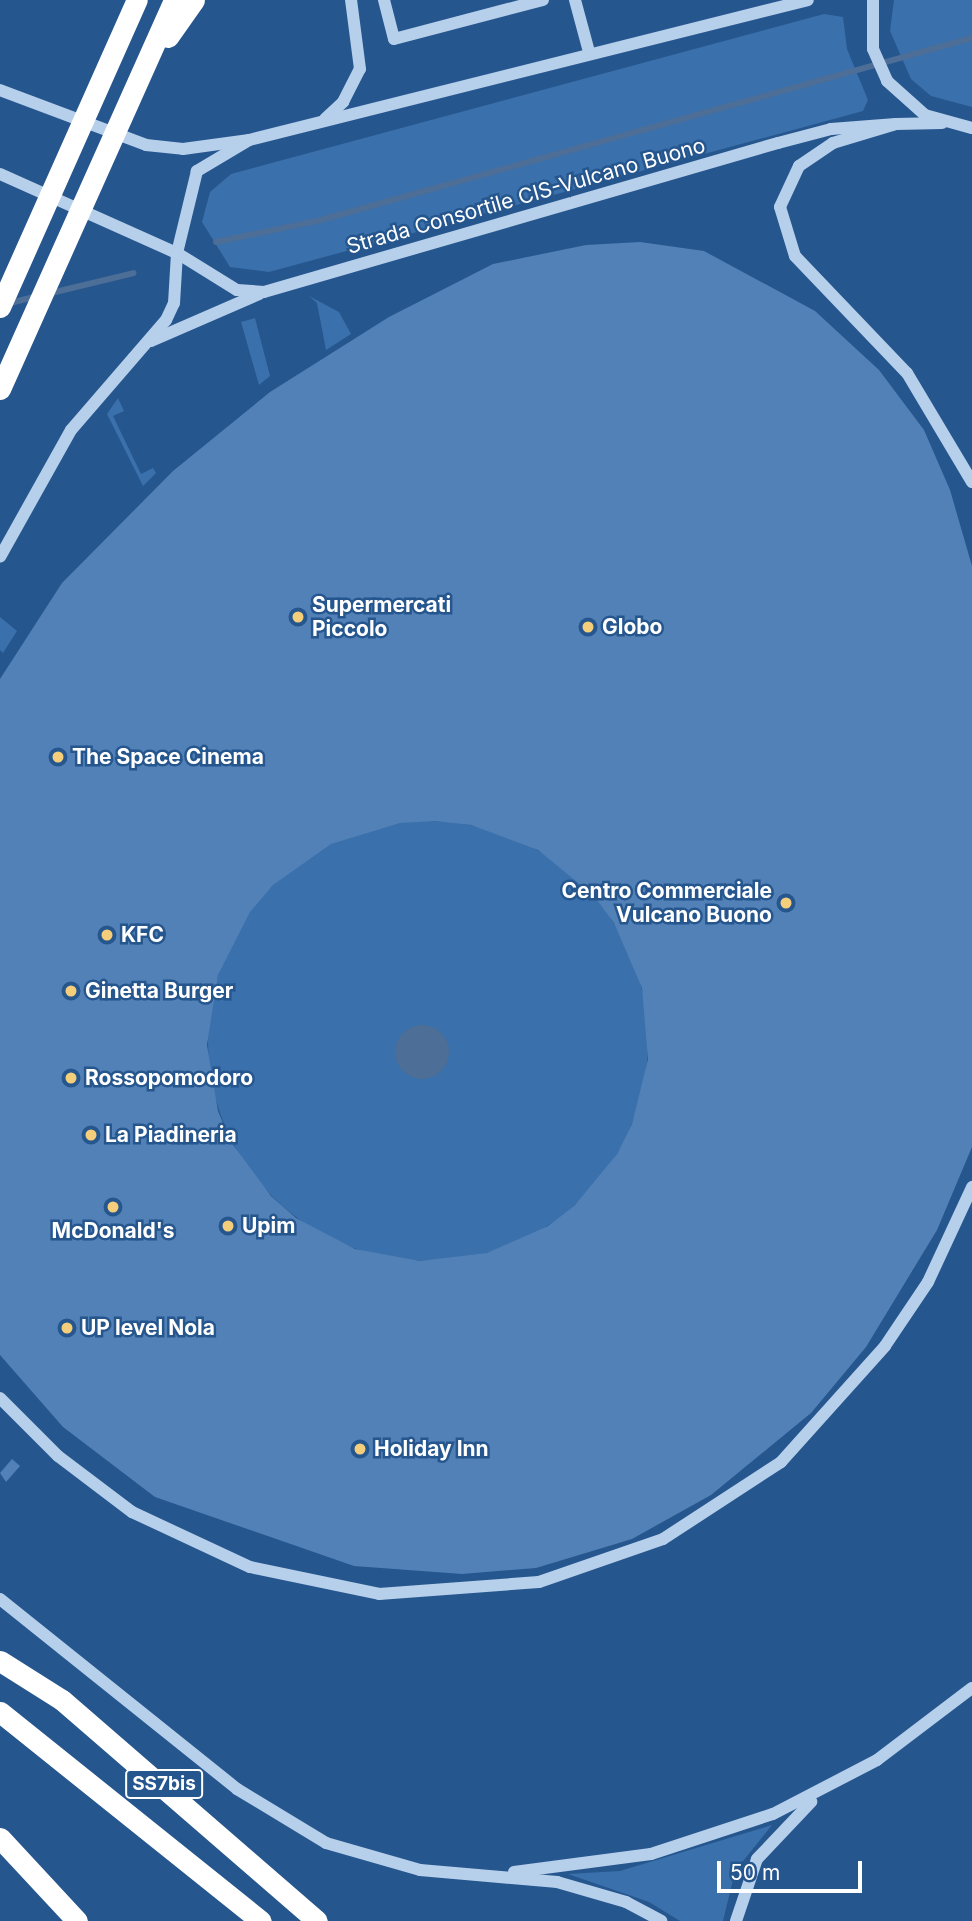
<!DOCTYPE html>
<html>
<head>
<meta charset="utf-8">
<style>
  body { margin:0 }
  #map { position:relative; width:972px; height:1921px; overflow:hidden; background:#26568e; font-family:Inter,sans-serif }
  div>[style] { position:absolute }
  [style*='--x'] { left:calc(var(--x)*1px); top:calc(var(--y)*1px); width:calc(var(--w)*1px); rotate:calc(var(--a)*1deg) }
  .green>* { inset:0; background:#3a70ab }
  .round { border-radius:50% }
  .water>* { inset:0; background:#4d6e96 }
  .stream>* { height:6px; margin:-3px; padding:0 3px; transform-origin:3px; border-radius:3px; background:#4d6e96 }
  .building>* { inset:0; background:#5281b7 }
  .minor>* { height:12px; margin:-6px; padding:0 6px; transform-origin:6px; border-radius:6px; background:#b6cfeb }
  .highway>* { height:21px; margin:-10.5px; padding:0 10.5px; transform-origin:10.5px; border-radius:10.5px; background:#fff }
  .dots>* { width:19px; height:19px; translate:-50% -50%; box-sizing:border-box; border:4px solid #26568e; border-radius:50% }
  span { translate:-50% -50%; white-space:nowrap; text-align:center; line-height:1.15; -webkit-text-stroke:5px #26568e; paint-order:stroke }
  .shield-label span { padding:2px 5px; background:#26568e; border:2px solid; border-radius:5px; -webkit-text-stroke-width:0 }
  .shield-label { font-size:19px; color:#fff; font-weight:700 }
  .street-label { font-size:21px; color:#fff }
  .poi-label { font-size:21px; color:#fff; font-weight:700 }
  .left { translate:0 -50%; text-align:left }
  .right { translate:-100% -50%; text-align:right }
  .scale { position:absolute; left:717px; top:1861px; width:145px; height:32px; box-sizing:border-box; border:4px solid #fff; border-top:0; padding-left:9px; font-size:21px; line-height:24px; white-space:nowrap; color:#fff; -webkit-text-stroke:5px #26568e; paint-order:stroke }
</style>
</head>
<body>
<div id="map">
  <div class="green">
    <div style="clip-path:polygon(894px 0,972px 0,972px 107px,931px 96px,911px 79px,890px 31px)"></div>
    <div style="clip-path:polygon(824px 14px,843px 17px,847px 49px,868px 100px,863px 111px,269px 272px,230px 267px,202px 222px,210px 192px,231px 174px)"></div>
    <div style="clip-path:polygon(309px 296px,339px 312px,351px 334px,326px 350px,317px 303px)"></div>
    <div style="clip-path:polygon(255px 318px,270px 376px,259px 385px,241px 322px)"></div>
    <div style="clip-path:polygon(118px 398px,124px 411px,113px 416px,141px 474px,153px 468px,156px 473px,143px 486px,107px 414px)"></div>
    <div style="clip-path:polygon(0 617px,17px 631px,3px 653px,0 650px)"></div>
    <div class="round" style="left:208px;top:821px;width:440px;height:440px"></div>
    <div style="clip-path:polygon(772px 1825px,735px 1871px,723px 1921px,680px 1921px,649px 1902px,568px 1874px,620px 1871px)"></div>
  </div>
  <div class="water">
    <div class="round" style="left:395px;top:1025px;width:54px;height:54px"></div>
  </div>
  <div class="stream">
    <div style="--x:216;--y:242;--w:107;--a:-11.8"></div>
    <div style="--x:321;--y:220;--w:676;--a:-15.62"></div>
    <div style="--x:47;--y:294;--w:89;--a:-13.6"></div>
    <div style="--x:6;--y:304;--w:32;--a:-14"></div>
  </div>
  <div class="building">
    <div style="clip-path:polygon(evenodd,640px 242px,704px 251px,815px 311px,879px 370px,924px 430px,950px 490px,972px 566px,972px 1147px,937px 1230px,866px 1347px,811px 1413px,711px 1495px,632px 1539px,536px 1568px,462px 1574px,354px 1566px,155px 1497px,63px 1427px,0 1355px,0 679px,62px 583px,173px 471px,270px 392px,389px 317px,493px 264px,586px 245px,640px 242px,435px 821px,471px 825px,538px 850px,593px 895px,614px 923px,642px 988px,648px 1059px,632px 1124px,617px 1154px,575px 1205px,548px 1226px,487px 1253px,420px 1261px,355px 1249px,296px 1218px,271px 1196px,231px 1142px,218px 1111px,207px 1045px,218px 975px,250px 912px,273px 885px,331px 844px,400px 823px,435px 821px)"></div>
    <div style="clip-path:polygon(12px 1459px,20px 1466px,6px 1482px,0 1473px)"></div>
  </div>
  <div class="minor">
    <div style="--x:384;--y:0;--w:40;--a:75.6"></div>
    <div style="--x:394;--y:39;--w:154;--a:-14.7"></div>
    <div style="--x:575;--y:0;--w:54;--a:74.9"></div>
    <div style="--x:873;--y:0;--w:49;--a:90"></div>
    <div style="--x:873;--y:49;--w:35;--a:66"></div>
    <div style="--x:887;--y:81;--w:51;--a:41.8"></div>
    <div style="--x:925;--y:115;--w:49;--a:15.5"></div>
    <div style="--x:0;--y:90;--w:156;--a:20.6"></div>
    <div style="--x:146;--y:145;--w:37;--a:6"></div>
    <div style="--x:183;--y:149;--w:67;--a:-7.8"></div>
    <div style="--x:249;--y:140;--w:576;--a:-14.06"></div>
    <div style="--x:325;--y:119;--w:25;--a:-43"></div>
    <div style="--x:343;--y:102;--w:37;--a:-63"></div>
    <div style="--x:360;--y:69;--w:70;--a:-97.4"></div>
    <div style="--x:942;--y:123;--w:46;--a:178.8"></div>
    <div style="--x:896;--y:124;--w:66;--a:163.2"></div>
    <div style="--x:833;--y:143;--w:41;--a:145.9"></div>
    <div style="--x:799;--y:166;--w:45;--a:114.9"></div>
    <div style="--x:780;--y:207;--w:51;--a:73"></div>
    <div style="--x:795;--y:256;--w:162;--a:46.3"></div>
    <div style="--x:907;--y:373;--w:127;--a:59.2"></div>
    <div style="--x:249;--y:140;--w:61;--a:149.2"></div>
    <div style="--x:197;--y:171;--w:84;--a:103.7"></div>
    <div style="--x:177;--y:253;--w:70;--a:31.7"></div>
    <div style="--x:237;--y:290;--w:27;--a:4"></div>
    <div style="--x:264;--y:292;--w:535;--a:-16.17"></div>
    <div style="--x:778;--y:143;--w:55;--a:-14.8"></div>
    <div style="--x:831;--y:129;--w:65;--a:-4.4"></div>
    <div style="--x:0;--y:174;--w:194;--a:24.1"></div>
    <div style="--x:177;--y:253;--w:50;--a:93.4"></div>
    <div style="--x:174;--y:303;--w:19;--a:115"></div>
    <div style="--x:166;--y:320;--w:145;--a:130.8"></div>
    <div style="--x:71;--y:430;--w:145;--a:119.2"></div>
    <div style="--x:151;--y:341;--w:118;--a:-23.5"></div>
    <div style="--x:0;--y:1398;--w:82;--a:45"></div>
    <div style="--x:58;--y:1456;--w:93;--a:37.1"></div>
    <div style="--x:132;--y:1512;--w:130;--a:25"></div>
    <div style="--x:250;--y:1567;--w:132;--a:11.8"></div>
    <div style="--x:379;--y:1594;--w:160;--a:-4.3"></div>
    <div style="--x:539;--y:1582;--w:131;--a:-19.1"></div>
    <div style="--x:663;--y:1539;--w:141;--a:-33.1"></div>
    <div style="--x:781;--y:1462;--w:156;--a:-48.1"></div>
    <div style="--x:885;--y:1346;--w:77;--a:-56.1"></div>
    <div style="--x:928;--y:1282;--w:105;--a:-65.1"></div>
    <div style="--x:0;--y:1599;--w:304;--a:38.7"></div>
    <div style="--x:237;--y:1789;--w:104;--a:31.2"></div>
    <div style="--x:326;--y:1843;--w:98;--a:16"></div>
    <div style="--x:420;--y:1870;--w:138;--a:5"></div>
    <div style="--x:557;--y:1882;--w:72;--a:16.2"></div>
    <div style="--x:626;--y:1902;--w:40;--a:28"></div>
    <div style="--x:514;--y:1872;--w:138;--a:-7.5"></div>
    <div style="--x:651;--y:1854;--w:128;--a:-18.2"></div>
    <div style="--x:773;--y:1814;--w:117;--a:-27.4"></div>
    <div style="--x:877;--y:1760;--w:119;--a:-37.2"></div>
    <div style="--x:736;--y:1921;--w:65;--a:-71.3"></div>
    <div style="--x:757;--y:1859;--w:79;--a:-46.5"></div>
  </div>
  <div class="highway">
    <div style="--x:168;--y:37;--w:45;--a:-54.9"></div>
    <div style="--x:0;--y:307;--w:336;--a:-66"></div>
    <div style="--x:0;--y:389;--w:426;--a:-65.9"></div>
    <div style="--x:0;--y:1661;--w:73;--a:32.2"></div>
    <div style="--x:62;--y:1700;--w:337;--a:40.9"></div>
    <div style="--x:0;--y:1712;--w:334;--a:38.7"></div>
    <div style="--x:0;--y:1838;--w:113;--a:47.1"></div>
  </div>
  <div class="dots">
    <div style="left:298px;top:617px;background:#f4ce7a"></div>
    <div style="left:588px;top:627px;background:#f4ce7a"></div>
    <div style="left:58px;top:757px;background:#f4ce7a"></div>
    <div style="left:786px;top:903px;background:#f4ce7a"></div>
    <div style="left:107px;top:935px;background:#f4ce7a"></div>
    <div style="left:71px;top:991px;background:#f4ce7a"></div>
    <div style="left:71px;top:1078px;background:#f4ce7a"></div>
    <div style="left:91px;top:1135px;background:#f4ce7a"></div>
    <div style="left:113px;top:1207px;background:#f4ce7a"></div>
    <div style="left:228px;top:1226px;background:#f4ce7a"></div>
    <div style="left:67px;top:1328px;background:#f4ce7a"></div>
    <div style="left:360px;top:1449px;background:#f4ce7a"></div>
  </div>
  <div class="shield-label">
    <span style="left:164px;top:1784px">SS7bis</span>
  </div>
  <div class="street-label">
    <span style="left:526px;top:196px;rotate:-16deg">Strada Consortile CIS-Vulcano Buono</span>
  </div>
  <div class="poi-label">
    <span class="left" style="left:312px;top:617px">Supermercati<br>Piccolo</span>
    <span class="left" style="left:602px;top:627px">Globo</span>
    <span class="left" style="left:72px;top:757px">The Space Cinema</span>
    <span class="right" style="left:772px;top:903px">Centro Commerciale<br>Vulcano Buono</span>
    <span class="left" style="left:121px;top:935px">KFC</span>
    <span class="left" style="left:85px;top:991px">Ginetta Burger</span>
    <span class="left" style="left:85px;top:1078px">Rossopomodoro</span>
    <span class="left" style="left:105px;top:1135px">La Piadineria</span>
    <span class="left" style="left:242px;top:1226px">Upim</span>
    <span style="left:113px;top:1231px">McDonald's</span>
    <span class="left" style="left:81px;top:1328px">UP level Nola</span>
    <span class="left" style="left:374px;top:1449px">Holiday Inn</span>
  </div>
  <div class="scale">50 m</div>
</div>
</body>
</html>
